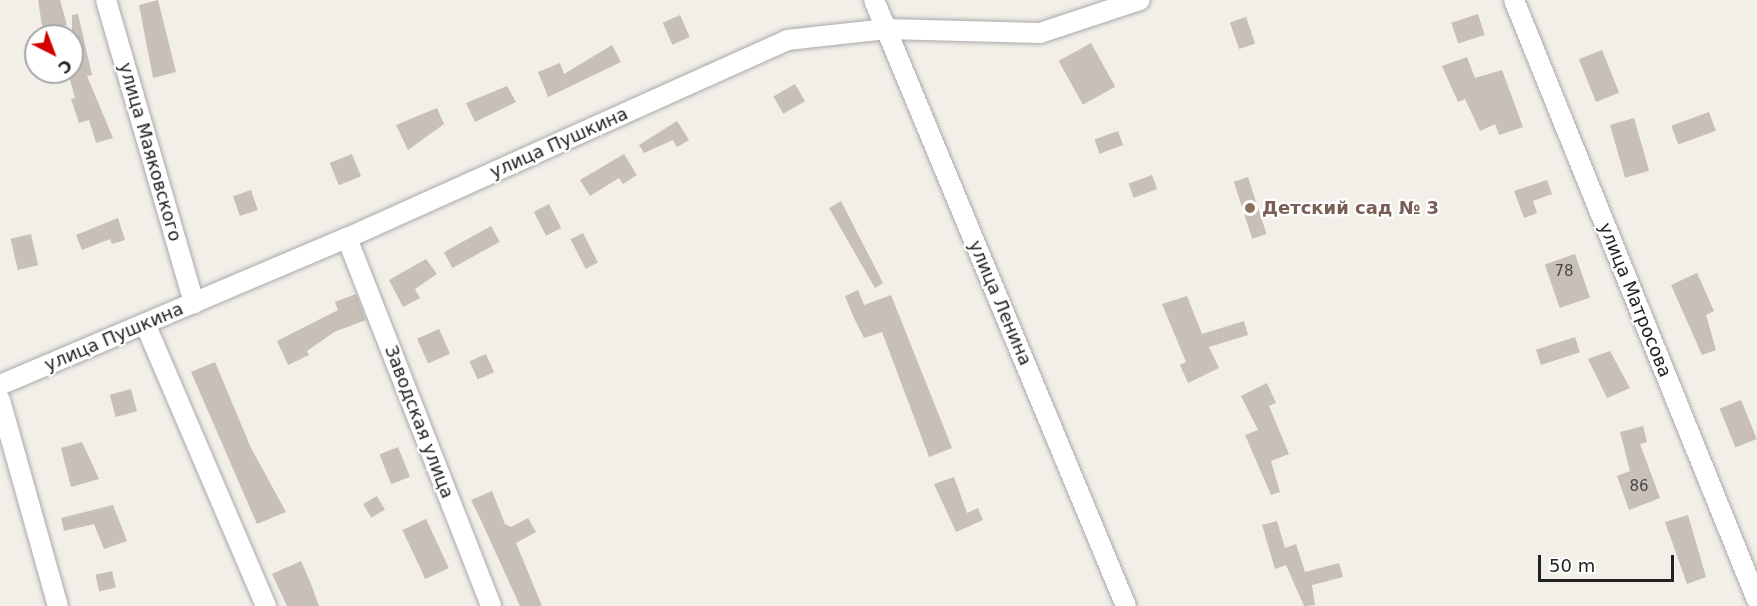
<!DOCTYPE html>
<html>
<head>
<meta charset="utf-8">
<style>
  body { margin:0 }
  #map { position:relative; width:1757px; height:606px; overflow:hidden; background:#f2efe9; font-family:"DejaVu Sans",sans-serif }
  div>[style] { position:absolute }
  [style*='--x'] { left:calc(var(--x)*1px); top:calc(var(--y)*1px); width:calc(var(--w)*1px); rotate:calc(var(--a)*1deg) }
  .building>* { inset:0; background:#c7bfb8; transform-origin:0 0 }
  .roads { filter:drop-shadow(0 0 2px #a9a9a9) drop-shadow(0 0 2px #a9a9a9) }
  .street>* { height:20px; margin:-10px; padding:0 10px; transform-origin:10px; border-radius:10px; background:#fff }
  .dots>* { width:16px; height:16px; translate:-50% -50%; box-sizing:border-box; border:3px solid #fff; border-radius:50% }
  span { translate:-50% -50%; white-space:nowrap; text-align:center; line-height:1.15; -webkit-text-stroke:4.5px #fff; paint-order:stroke }
  .number-label { font-size:15px; color:#4b4948 }
  .number-label span { -webkit-text-stroke-width:0 }
  .street-label { font-size:18px; color:#222 }
  .education-label { font-size:18px; color:#785e54; font-weight:700 }
  .left { translate:0 -50%; text-align:left }
  .north { position:absolute; left:24px; top:24px; width:60px; height:60px; box-sizing:border-box; background:#fff; border:2px solid #a7a7a7; border-radius:50%; rotate:138deg; font-size:16px; font-weight:700; line-height:24px; text-align:center; color:#222 }
  .north::after { content:''; display:block; margin:auto; width:21px; height:27px; background:#d40000; clip-path:polygon(50% 0,100% 100%,50% 72%,0 100%) }
  .scale { position:absolute; left:1538px; top:555px; width:136px; height:27px; box-sizing:border-box; border:3px solid #222; border-top:0; padding-left:8px; font-size:18px; line-height:21px; white-space:nowrap; color:#222; -webkit-text-stroke:4px #fff; paint-order:stroke }
</style>
</head>
<body>
<div id="map">
  <div class="building">
    <div style="clip-path:polygon(38px 0,60px 0,67px 25px,43px 32px)"></div>
    <div style="clip-path:polygon(158px 0,176px 72px,153px 78px,139px 5px)"></div>
    <div style="clip-path:polygon(78px 14px,92px 75px,87px 76px,113px 138px,96px 143px,89px 120px,79px 123px,71px 99px,75px 98px,68px 72px,72px 72px,72px 15px)"></div>
    <div style="left:1478px;top:14px;width:22px;height:28px;rotate:72deg"></div>
    <div style="left:680px;top:15px;width:24px;height:19px;rotate:66deg"></div>
    <div style="left:1246px;top:17px;width:28px;height:17px;rotate:71deg"></div>
    <div style="left:1091px;top:43px;width:50px;height:37px;rotate:61deg"></div>
    <div style="clip-path:polygon(612px 45px,621px 62px,548px 97px,538px 72px,560px 63px,564px 74px)"></div>
    <div style="left:1602px;top:50px;width:46px;height:25px;rotate:68deg"></div>
    <div style="clip-path:polygon(1467px 57px,1475px 78px,1502px 70px,1523px 127px,1499px 135px,1495px 124px,1480px 131px,1465px 99px,1458px 102px,1442px 66px)"></div>
    <div style="left:795px;top:84px;width:20px;height:25px;rotate:60deg"></div>
    <div style="clip-path:polygon(507px 86px,516px 102px,475px 122px,466px 103px)"></div>
    <div style="clip-path:polygon(437px 108px,444px 124px,408px 150px,396px 125px)"></div>
    <div style="left:1709px;top:112px;width:20px;height:40px;rotate:70deg"></div>
    <div style="left:1634px;top:118px;width:55px;height:25px;rotate:74deg"></div>
    <div style="clip-path:polygon(677px 121px,689px 140px,677px 147px,673px 140px,644px 153px,639px 145px)"></div>
    <div style="left:1118px;top:131px;width:15px;height:25px;rotate:70deg"></div>
    <div style="left:352px;top:154px;width:24px;height:24px;rotate:68deg"></div>
    <div style="clip-path:polygon(624px 154px,637px 175px,623px 184px,619px 178px,590px 196px,580px 180px)"></div>
    <div style="left:1152px;top:175px;width:15px;height:25px;rotate:70deg"></div>
    <div style="left:1248px;top:177px;width:60px;height:15px;rotate:72deg"></div>
    <div style="clip-path:polygon(1547px 180px,1552px 194px,1533px 201px,1537px 213px,1524px 218px,1514px 191px)"></div>
    <div style="left:251px;top:190px;width:21px;height:19px;rotate:71deg"></div>
    <div style="clip-path:polygon(841px 201px,883px 283px,875px 288px,829px 208px)"></div>
    <div style="left:549px;top:204px;width:27px;height:17px;rotate:63deg"></div>
    <div style="clip-path:polygon(118px 218px,125px 240px,112px 244px,110px 239px,82px 250px,76px 235px)"></div>
    <div style="left:491px;top:226px;width:18px;height:54px;rotate:61deg"></div>
    <div style="left:583px;top:233px;width:33px;height:14px;rotate:63deg"></div>
    <div style="left:31px;top:234px;width:32px;height:21px;rotate:77deg"></div>
    <div style="left:1575px;top:254px;width:46px;height:32px;rotate:71deg"></div>
    <div style="clip-path:polygon(426px 259px,437px 274px,415px 289px,420px 298px,403px 307px,389px 280px)"></div>
    <div style="clip-path:polygon(1697px 273px,1714px 311px,1706px 315px,1716px 350px,1702px 355px,1671px 285px)"></div>
    <div style="clip-path:polygon(858px 290px,864px 305px,891px 295px,952px 448px,929px 457px,882px 332px,864px 338px,853px 316px,845px 296px)"></div>
    <div style="clip-path:polygon(356px 294px,366px 320px,334px 332px,307px 351px,309px 355px,288px 365px,277px 341px,338px 310px,335px 302px)"></div>
    <div style="clip-path:polygon(1187px 296px,1202px 334px,1244px 321px,1248px 335px,1209px 347px,1219px 368px,1188px 383px,1180px 365px,1186px 362px,1162px 304px)"></div>
    <div style="left:439px;top:329px;width:27px;height:24px;rotate:66deg"></div>
    <div style="left:1575px;top:337px;width:16px;height:41px;rotate:72deg"></div>
    <div style="clip-path:polygon(1610px 351px,1630px 388px,1607px 398px,1588px 359px)"></div>
    <div style="left:486px;top:354px;width:20px;height:18px;rotate:66deg"></div>
    <div style="clip-path:polygon(215px 362px,251px 448px,286px 512px,257px 524px,191px 372px)"></div>
    <div style="clip-path:polygon(1267px 383px,1276px 403px,1269px 406px,1289px 454px,1271px 461px,1280px 492px,1271px 495px,1245px 435px,1258px 430px,1241px 396px)"></div>
    <div style="left:131px;top:389px;width:23px;height:22px;rotate:75deg"></div>
    <div style="left:1741px;top:400px;width:42px;height:23px;rotate:68deg"></div>
    <div style="clip-path:polygon(1643px 426px,1647px 442px,1640px 444px,1660px 498px,1629px 510px,1617px 476px,1630px 471px,1620px 432px)"></div>
    <div style="clip-path:polygon(82px 442px,99px 479px,71px 487px,61px 448px)"></div>
    <div style="left:398px;top:447px;width:32px;height:20px;rotate:68deg"></div>
    <div style="clip-path:polygon(954px 477px,967px 513px,978px 508px,983px 520px,956px 532px,934px 484px)"></div>
    <div style="clip-path:polygon(492px 491px,505px 524px,511px 527px,528px 518px,536px 532px,516px 543px,542px 606px,520px 606px,478px 514px,471px 500px)"></div>
    <div style="left:377px;top:496px;width:16px;height:16px;rotate:60deg"></div>
    <div style="clip-path:polygon(113px 505px,127px 541px,104px 549px,94px 524px,64px 531px,61px 518px)"></div>
    <div style="clip-path:polygon(1688px 515px,1706px 577px,1687px 584px,1665px 522px)"></div>
    <div style="left:426px;top:519px;width:54px;height:26px;rotate:65deg"></div>
    <div style="clip-path:polygon(1277px 521px,1285px 548px,1296px 544px,1305px 572px,1339px 563px,1343px 577px,1312px 585px,1315px 605px,1304px 606px,1286px 565px,1275px 569px,1262px 525px)"></div>
    <div style="clip-path:polygon(301px 561px,311px 584px,319px 606px,287px 606px,272px 574px)"></div>
    <div style="left:112px;top:571px;width:17px;height:17px;rotate:77deg"></div>
  </div>
  <div class="roads">
    <div class="street">
      <div style="--x:106;--y:0;--w:316;--a:73.8"></div>
      <div style="--x:874;--y:0;--w:656;--a:67.42"></div>
      <div style="--x:1514;--y:0;--w:647;--a:67.95"></div>
      <div style="--x:347;--y:238;--w:395;--a:68.6"></div>
      <div style="--x:146;--y:326;--w:305;--a:66.8"></div>
      <div style="--x:0;--y:385;--w:377;--a:-23"></div>
      <div style="--x:347;--y:238;--w:482;--a:-24.2"></div>
      <div style="--x:787;--y:40;--w:100;--a:-6.3"></div>
      <div style="--x:886;--y:29;--w:154;--a:1.5"></div>
      <div style="--x:1040;--y:33;--w:105;--a:-18.3"></div>
      <div style="--x:0;--y:400;--w:214;--a:74.3"></div>
    </div>
  </div>
  <div class="dots">
    <div style="left:1250px;top:208px;background:#8d6e63"></div>
  </div>
  <div class="number-label">
    <span style="left:1564px;top:272px">78</span>
    <span style="left:1639px;top:487px">86</span>
  </div>
  <div class="street-label">
    <span style="left:559px;top:143px;rotate:-24deg">улица Пушкина</span>
    <span style="left:150px;top:152px;rotate:74deg">улица Маяковского</span>
    <span style="left:1635px;top:300px;rotate:68deg">улица Матросова</span>
    <span style="left:1000px;top:303px;rotate:67deg">улица Ленина</span>
    <span style="left:114px;top:337px;rotate:-23deg">улица Пушкина</span>
    <span style="left:419px;top:422px;rotate:69deg">Заводская улица</span>
  </div>
  <div class="education-label">
    <span class="left" style="left:1262px;top:208px">Детский сад № 3</span>
  </div>
  <div class="north">С</div>
  <div class="scale">50 m</div>
</div>
</body>
</html>
